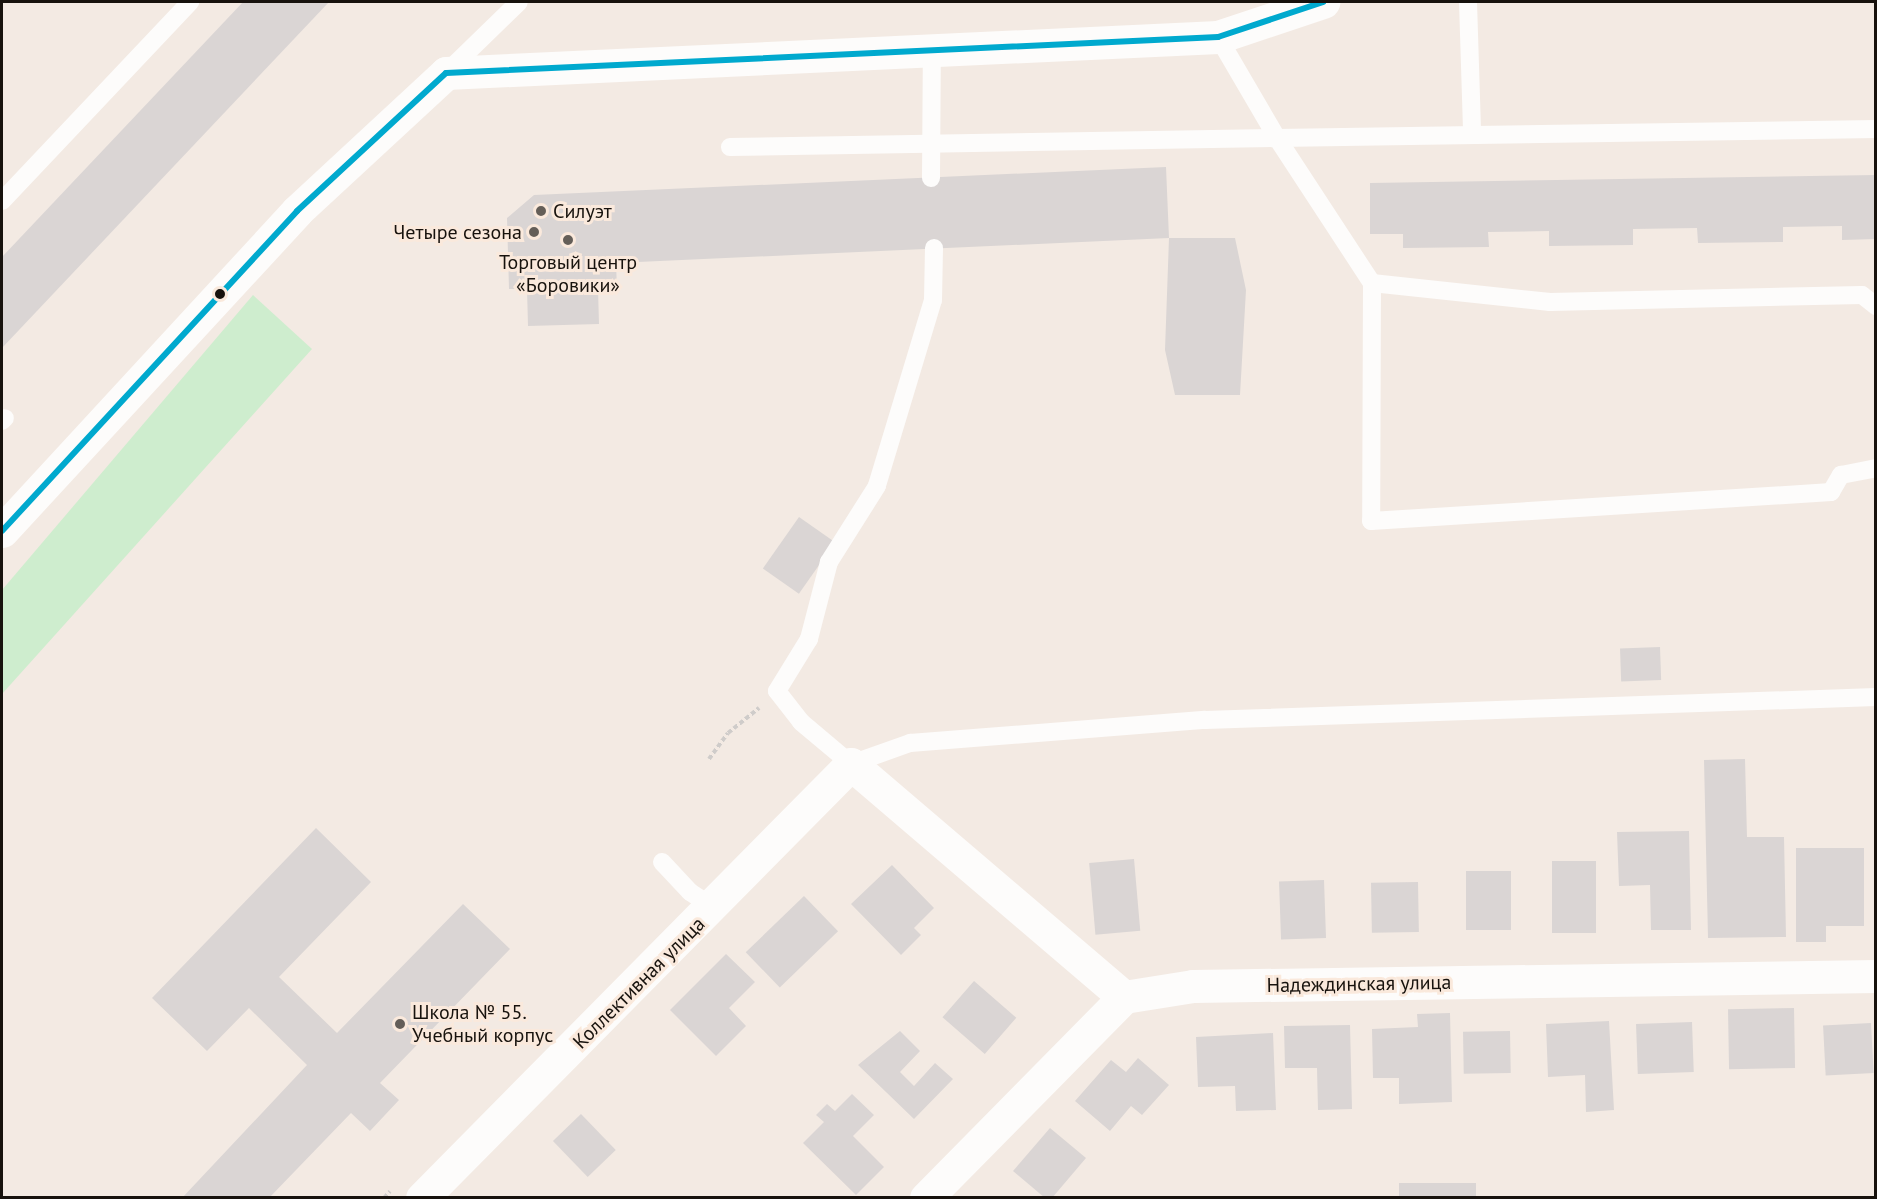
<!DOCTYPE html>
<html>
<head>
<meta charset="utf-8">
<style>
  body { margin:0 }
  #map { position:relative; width:1877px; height:1199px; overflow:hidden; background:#f3eae3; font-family:"PT Sans",sans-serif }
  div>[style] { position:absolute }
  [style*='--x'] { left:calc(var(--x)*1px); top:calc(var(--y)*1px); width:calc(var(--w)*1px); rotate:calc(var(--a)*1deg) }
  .green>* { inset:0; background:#ceedce }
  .building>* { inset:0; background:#dad5d4; transform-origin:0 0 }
  .path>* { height:4px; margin-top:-2px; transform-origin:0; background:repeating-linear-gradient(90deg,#cfccca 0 4.5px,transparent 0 7.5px) }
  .service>* { height:18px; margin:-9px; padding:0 9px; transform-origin:9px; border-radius:9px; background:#fdfcfb }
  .minor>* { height:33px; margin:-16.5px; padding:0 16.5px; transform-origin:16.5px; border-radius:16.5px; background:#fdfcfb }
  .bus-1>* { height:6px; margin:-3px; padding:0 3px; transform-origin:3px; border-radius:3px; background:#00a9ce }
  .dots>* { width:16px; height:16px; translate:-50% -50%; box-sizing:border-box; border:3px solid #fae9dc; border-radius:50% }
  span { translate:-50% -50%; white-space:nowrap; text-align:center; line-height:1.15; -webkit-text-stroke:6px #fae9dc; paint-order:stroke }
  .poi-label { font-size:20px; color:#17120d }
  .left { translate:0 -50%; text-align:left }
  .right { translate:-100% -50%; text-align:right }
  .street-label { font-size:20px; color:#17120d }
  .frame { position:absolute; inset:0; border:3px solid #17120d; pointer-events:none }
</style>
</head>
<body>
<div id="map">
  <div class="green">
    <div style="clip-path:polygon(253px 295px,312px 349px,2px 694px,2px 590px)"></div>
  </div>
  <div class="building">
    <div style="clip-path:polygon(243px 2px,329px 2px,2px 348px,2px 257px)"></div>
    <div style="clip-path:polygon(1166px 167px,1169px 238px,1235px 238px,1246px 290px,1240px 395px,1175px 395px,1165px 350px,1169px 238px,616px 263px,617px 289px,598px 289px,599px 324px,528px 326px,527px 289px,509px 289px,507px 218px,534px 195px)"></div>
    <div style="clip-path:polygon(1876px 175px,1876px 239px,1842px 240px,1842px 226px,1783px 227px,1783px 242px,1698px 243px,1697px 228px,1633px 229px,1633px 245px,1549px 246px,1549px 231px,1488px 232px,1489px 247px,1403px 248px,1403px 234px,1370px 234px,1370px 183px)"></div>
    <div style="left:799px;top:517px;width:44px;height:63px;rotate:35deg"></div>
    <div style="left:1660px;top:647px;width:33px;height:40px;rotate:88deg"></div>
    <div style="clip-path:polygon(1745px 759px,1747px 837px,1784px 837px,1786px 937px,1708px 938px,1704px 760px)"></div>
    <div style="clip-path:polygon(316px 828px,371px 882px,279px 977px,337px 1033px,463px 904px,510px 949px,380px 1083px,399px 1100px,370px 1131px,351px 1113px,269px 1198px,182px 1198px,307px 1065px,249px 1008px,207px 1051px,152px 998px)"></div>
    <div style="clip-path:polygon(1689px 831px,1691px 930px,1651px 930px,1650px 885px,1619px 886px,1617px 832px)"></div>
    <div style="clip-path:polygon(1796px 848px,1864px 848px,1864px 926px,1826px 926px,1826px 942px,1796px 942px)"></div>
    <div style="left:1134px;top:859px;width:72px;height:45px;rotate:85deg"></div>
    <div style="left:1552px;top:861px;width:44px;height:72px"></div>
    <div style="clip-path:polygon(892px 865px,934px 908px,914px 928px,921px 935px,901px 955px,851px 904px)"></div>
    <div style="left:1466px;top:871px;width:45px;height:59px"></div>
    <div style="left:1324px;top:880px;width:58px;height:45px;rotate:88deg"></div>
    <div style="left:1418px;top:882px;width:50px;height:47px;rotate:89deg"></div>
    <div style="left:804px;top:896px;width:49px;height:81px;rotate:46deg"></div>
    <div style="clip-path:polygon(726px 954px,755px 982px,729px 1008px,746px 1026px,716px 1056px,670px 1010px)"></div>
    <div style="left:974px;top:981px;width:56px;height:48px;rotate:41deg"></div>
    <div style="left:1794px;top:1008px;width:60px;height:66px;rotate:89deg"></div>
    <div style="clip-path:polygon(1450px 1013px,1452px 1102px,1399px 1104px,1399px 1078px,1373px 1078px,1372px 1029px,1418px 1027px,1417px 1014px)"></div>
    <div style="clip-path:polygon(1609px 1021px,1614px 1110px,1586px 1112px,1585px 1075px,1548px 1077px,1546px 1024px)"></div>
    <div style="left:1692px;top:1022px;width:50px;height:56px;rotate:88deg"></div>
    <div style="left:1871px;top:1023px;width:50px;height:48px;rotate:87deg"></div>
    <div style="clip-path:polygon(1350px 1025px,1352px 1109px,1318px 1110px,1317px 1068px,1285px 1068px,1284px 1026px)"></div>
    <div style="clip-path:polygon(900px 1031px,920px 1051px,900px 1072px,914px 1086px,935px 1063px,953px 1079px,914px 1119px,858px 1065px)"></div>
    <div style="left:1510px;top:1031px;width:42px;height:47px;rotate:89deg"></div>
    <div style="clip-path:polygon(1273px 1033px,1276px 1110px,1236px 1111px,1235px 1086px,1198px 1087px,1196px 1037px)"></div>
    <div style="clip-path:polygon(1138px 1058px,1169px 1085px,1142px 1115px,1131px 1106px,1110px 1131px,1075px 1101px,1111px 1060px,1126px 1072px)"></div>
    <div style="clip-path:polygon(852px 1094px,874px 1115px,853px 1136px,884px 1167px,856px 1195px,803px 1143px,824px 1122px,816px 1115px,827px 1104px,835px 1111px)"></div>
    <div style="left:581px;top:1114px;width:50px;height:39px;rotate:46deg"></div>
    <div style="clip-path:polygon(1050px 1128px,1086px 1158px,1052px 1198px,1045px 1198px,1013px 1171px)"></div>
    <div style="left:1399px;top:1183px;width:77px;height:15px"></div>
  </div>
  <div class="path">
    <div style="--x:709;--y:759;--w:32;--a:-54"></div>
    <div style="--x:728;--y:733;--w:40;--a:-39"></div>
    <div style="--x:384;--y:1198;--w:9;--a:-49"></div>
  </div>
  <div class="service">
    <div style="--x:1468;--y:2;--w:129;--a:88.2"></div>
    <div style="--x:1218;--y:37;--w:117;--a:59.7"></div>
    <div style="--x:1277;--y:138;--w:599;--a:-0.86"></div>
    <div style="--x:447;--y:72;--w:100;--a:-44.2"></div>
    <div style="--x:730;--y:147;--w:547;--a:-0.94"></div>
    <div style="--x:1277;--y:138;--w:173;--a:56.8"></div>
    <div style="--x:1372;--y:283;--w:179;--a:6.1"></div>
    <div style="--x:1550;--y:302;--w:312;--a:-1.3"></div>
    <div style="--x:1862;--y:295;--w:18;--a:38"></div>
    <div style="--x:931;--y:178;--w:128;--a:-89.6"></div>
    <div style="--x:2;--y:201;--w:274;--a:-46.6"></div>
    <div style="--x:934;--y:248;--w:52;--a:91.1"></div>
    <div style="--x:933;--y:300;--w:194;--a:106.8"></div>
    <div style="--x:877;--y:486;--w:90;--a:122.3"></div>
    <div style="--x:829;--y:562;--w:80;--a:104.6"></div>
    <div style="--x:809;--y:639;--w:61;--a:121.6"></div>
    <div style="--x:777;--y:691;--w:39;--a:52"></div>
    <div style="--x:801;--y:722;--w:65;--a:40"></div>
    <div style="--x:851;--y:764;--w:63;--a:-19.6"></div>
    <div style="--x:910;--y:743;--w:296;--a:-4.5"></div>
    <div style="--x:1205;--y:720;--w:671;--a:-1.96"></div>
    <div style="--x:1372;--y:283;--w:238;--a:90.2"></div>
    <div style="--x:1371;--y:521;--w:461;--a:-3.6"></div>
    <div style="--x:1831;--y:492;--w:20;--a:-60"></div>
    <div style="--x:1841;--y:475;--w:36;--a:-11"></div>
    <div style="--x:2;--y:421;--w:4;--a:-45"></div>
    <div style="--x:662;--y:862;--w:41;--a:47"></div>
    <div style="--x:690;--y:892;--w:30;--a:33"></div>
  </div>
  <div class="minor">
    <div style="--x:2;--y:531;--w:435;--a:-47.3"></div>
    <div style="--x:297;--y:211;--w:203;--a:-42.8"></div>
    <div style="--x:446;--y:73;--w:773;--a:-2.67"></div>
    <div style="--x:1218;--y:37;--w:111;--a:-18.4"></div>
    <div style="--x:422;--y:1198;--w:610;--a:-45.33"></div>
    <div style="--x:851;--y:764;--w:359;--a:40.5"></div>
    <div style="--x:926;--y:1198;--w:282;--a:-45.4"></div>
    <div style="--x:1124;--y:997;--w:70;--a:-9.1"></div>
    <div style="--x:1193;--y:986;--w:683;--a:-0.84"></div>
  </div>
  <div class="bus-1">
    <div style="--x:2;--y:531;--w:435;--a:-47.3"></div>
    <div style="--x:297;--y:211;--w:203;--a:-42.8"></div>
    <div style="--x:446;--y:73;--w:773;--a:-2.67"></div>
    <div style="--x:1218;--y:37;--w:111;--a:-18.4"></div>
  </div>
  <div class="dots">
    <div style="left:541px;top:211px;background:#645e58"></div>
    <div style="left:534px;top:232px;background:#645e58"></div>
    <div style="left:568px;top:240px;background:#645e58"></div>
    <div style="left:220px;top:294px;background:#17120d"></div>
    <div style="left:400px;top:1024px;background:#645e58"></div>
  </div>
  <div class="poi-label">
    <span class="left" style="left:553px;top:211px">Силуэт</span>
    <span class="right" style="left:522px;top:232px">Четыре сезона</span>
    <span style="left:568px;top:274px">Торговый центр<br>«Боровики»</span>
    <span class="left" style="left:412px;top:1024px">Школа № 55.<br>Учебный корпус</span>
  </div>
  <div class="street-label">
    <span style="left:639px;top:983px;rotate:-45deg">Коллективная улица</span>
    <span style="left:1359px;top:984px;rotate:-1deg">Надеждинская улица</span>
  </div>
  <div class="frame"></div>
</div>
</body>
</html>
